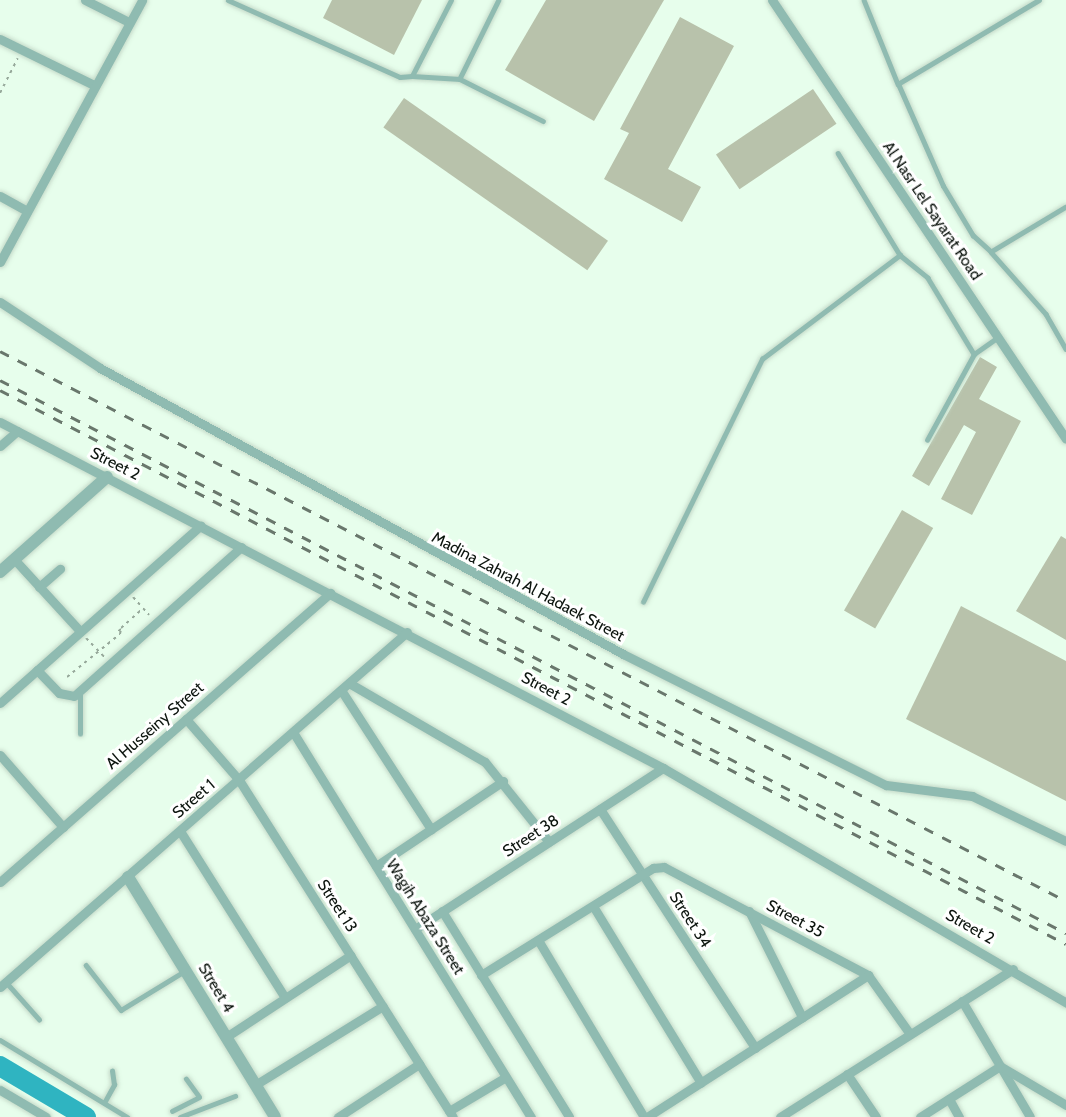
<!DOCTYPE html>
<html>
<head>
<meta charset="utf-8">
<style>
  body { margin:0 }
  #map { position:relative; width:1066px; height:1117px; overflow:hidden; background:#e7feec; font-family:Cabin,sans-serif }
  div>[style] { position:absolute }
  [style*='--x'] { left:calc(var(--x)*1px); top:calc(var(--y)*1px); width:calc(var(--w)*1px); rotate:calc(var(--a)*1deg) }
  .river>* { height:20px; margin:-10px; padding:0 10px; transform-origin:10px; border-radius:10px; background:#2fb4c1 }
  .building>* { inset:0; background:#b8c2ab; transform-origin:0 0 }
  .path>* { height:2px; margin-top:-1px; transform-origin:0; background:repeating-linear-gradient(90deg,#96a89a 0 3px,transparent 0 7.5px) }
  .roads { filter:drop-shadow(0 0 2px #c4d9c8) drop-shadow(0 0 2px #c4d9c8) }
  .service>* { height:4.5px; margin:-2.25px; padding:0 2.25px; transform-origin:2.25px; border-radius:2.25px; background:#8fbbb1 }
  .minor>* { height:9px; margin:-4.5px; padding:0 4.5px; transform-origin:4.5px; border-radius:4.5px; background:#8fbbb1 }
  .tertiary>* { height:12px; margin:-6px; padding:0 6px; transform-origin:6px; border-radius:6px; background:#8fbbb1 }
  .rail>* { height:3px; margin-top:-1.5px; transform-origin:0; background:repeating-linear-gradient(90deg,#69776c 0 10px,transparent 0 20px) }
  span { translate:-50% -50%; white-space:nowrap; text-align:center; line-height:1.15; -webkit-text-stroke:6px #fff; paint-order:stroke }
  .street-label { font-size:16px; color:#0c140e }
</style>
</head>
<body>
<div id="map">
  <div class="river">
    <div style="--x:0;--y:1066;--w:100;--a:30.7"></div>
  </div>
  <div class="building">
    <div style="clip-path:polygon(332px 0,422px 0,394px 55px,323px 18px)"></div>
    <div style="clip-path:polygon(546px 0,664px 0,594px 121px,505px 70px)"></div>
    <div style="clip-path:polygon(680px 17px,734px 46px,668px 169px,701px 187px,682px 222px,604px 179px,629px 133px,620px 129px)"></div>
    <div style="left:813px;top:89px;width:42px;height:117px;rotate:56deg"></div>
    <div style="left:404px;top:98px;width:249px;height:36px;rotate:35deg"></div>
    <div style="clip-path:polygon(980px 357px,997px 367px,979px 399px,1021px 421px,972px 515px,941px 499px,976px 432px,964px 425px,929px 486px,912px 476px)"></div>
    <div style="left:902px;top:510px;width:36px;height:116px;rotate:30deg"></div>
    <div style="clip-path:polygon(1061px 536px,1066px 539px,1066px 640px,1016px 611px)"></div>
    <div style="clip-path:polygon(961px 606px,1066px 661px,1066px 801px,906px 719px)"></div>
  </div>
  <div class="path">
    <div style="--x:0;--y:93;--w:39;--a:-63"></div>
    <div style="--x:133;--y:597;--w:24;--a:48"></div>
    <div style="--x:121;--y:628;--w:30;--a:-42"></div>
    <div style="--x:86;--y:638;--w:28;--a:46"></div>
    <div style="--x:67;--y:677;--w:68;--a:-39.1"></div>
    <div style="--x:120;--y:634;--w:5;--a:-79"></div>
    <div style="--x:121;--y:629;--w:6;--a:141"></div>
  </div>
  <div class="roads">
    <div class="service">
      <div style="--x:228;--y:0;--w:188;--a:24.1"></div>
      <div style="--x:400;--y:77;--w:12;--a:-5"></div>
      <div style="--x:412;--y:76;--w:85;--a:-62.8"></div>
      <div style="--x:499;--y:0;--w:88;--a:116.3"></div>
      <div style="--x:460;--y:79;--w:93;--a:26.8"></div>
      <div style="--x:864;--y:0;--w:91;--a:68"></div>
      <div style="--x:412;--y:76;--w:48;--a:3.6"></div>
      <div style="--x:838;--y:153;--w:119;--a:58.7"></div>
      <div style="--x:900;--y:255;--w:36;--a:39"></div>
      <div style="--x:928;--y:278;--w:89;--a:58.8"></div>
      <div style="--x:1066;--y:207;--w:87;--a:149"></div>
      <div style="--x:991;--y:252;--w:83;--a:48.4"></div>
      <div style="--x:1046;--y:314;--w:40;--a:60.3"></div>
      <div style="--x:991;--y:252;--w:24;--a:-138"></div>
      <div style="--x:973;--y:236;--w:58;--a:-121"></div>
      <div style="--x:943;--y:186;--w:111;--a:-113.8"></div>
      <div style="--x:898;--y:84;--w:164;--a:-30.8"></div>
      <div style="--x:927;--y:440;--w:98;--a:-61.3"></div>
      <div style="--x:974;--y:354;--w:28;--a:-35"></div>
      <div style="--x:643;--y:602;--w:271;--a:-63.9"></div>
      <div style="--x:762;--y:359;--w:173;--a:-37"></div>
      <div style="--x:80;--y:734;--w:40;--a:-90"></div>
      <div style="--x:86;--y:965;--w:57;--a:52.1"></div>
      <div style="--x:121;--y:1010;--w:73;--a:-31.5"></div>
      <div style="--x:6;--y:982;--w:50;--a:48.3"></div>
      <div style="--x:0;--y:1040;--w:149;--a:31.2"></div>
      <div style="--x:104;--y:1103;--w:21;--a:-61"></div>
      <div style="--x:114;--y:1085;--w:14;--a:-98"></div>
      <div style="--x:172;--y:1111;--w:30;--a:-27"></div>
      <div style="--x:199;--y:1097;--w:22;--a:-126"></div>
      <div style="--x:180;--y:1117;--w:59;--a:-20.9"></div>
    </div>
    <div class="minor">
      <div style="--x:85;--y:0;--w:49;--a:26.6"></div>
      <div style="--x:772;--y:0;--w:528;--a:56.19"></div>
      <div style="--x:0;--y:39;--w:102;--a:26.1"></div>
      <div style="--x:0;--y:196;--w:31;--a:29"></div>
      <div style="--x:0;--y:262;--w:298;--a:-61.5"></div>
      <div style="--x:0;--y:302;--w:120;--a:33.4"></div>
      <div style="--x:100;--y:368;--w:596;--a:28.67"></div>
      <div style="--x:623;--y:654;--w:294;--a:26.5"></div>
      <div style="--x:886;--y:785;--w:87;--a:7.3"></div>
      <div style="--x:972;--y:796;--w:104;--a:25.6"></div>
      <div style="--x:0;--y:422;--w:748;--a:27.56"></div>
      <div style="--x:663;--y:768;--w:467;--a:30.2"></div>
      <div style="--x:0;--y:446;--w:23;--a:-41"></div>
      <div style="--x:14;--y:559;--w:98;--a:47.5"></div>
      <div style="--x:39;--y:587;--w:28;--a:-41"></div>
      <div style="--x:37;--y:670;--w:32;--a:46"></div>
      <div style="--x:59;--y:693;--w:15;--a:11"></div>
      <div style="--x:74;--y:696;--w:224;--a:-41.7"></div>
      <div style="--x:349;--y:683;--w:157;--a:30.2"></div>
      <div style="--x:485;--y:762;--w:102;--a:51.3"></div>
      <div style="--x:341;--y:690;--w:166;--a:57.1"></div>
      <div style="--x:0;--y:703;--w:268;--a:-41.5"></div>
      <div style="--x:186;--y:719;--w:81;--a:49"></div>
      <div style="--x:239;--y:780;--w:399;--a:57.6"></div>
      <div style="--x:293;--y:732;--w:453;--a:58.3"></div>
      <div style="--x:0;--y:755;--w:96;--a:48.8"></div>
      <div style="--x:600;--y:809;--w:285;--a:57"></div>
      <div style="--x:180;--y:831;--w:197;--a:57.8"></div>
      <div style="--x:376;--y:866;--w:153;--a:-33.8"></div>
      <div style="--x:0;--y:882;--w:439;--a:-41.2"></div>
      <div style="--x:593;--y:906;--w:207;--a:58.6"></div>
      <div style="--x:442;--y:911;--w:242;--a:58.3"></div>
      <div style="--x:749;--y:911;--w:119;--a:63.4"></div>
      <div style="--x:415;--y:929;--w:296;--a:-33"></div>
      <div style="--x:538;--y:940;--w:206;--a:59.1"></div>
      <div style="--x:481;--y:975;--w:203;--a:-31.9"></div>
      <div style="--x:653;--y:868;--w:11;--a:-5"></div>
      <div style="--x:664;--y:867;--w:231;--a:27.9"></div>
      <div style="--x:868;--y:975;--w:72;--a:54.6"></div>
      <div style="--x:0;--y:987;--w:540;--a:-41.1"></div>
      <div style="--x:962;--y:1001;--w:134;--a:59.6"></div>
      <div style="--x:226;--y:1037;--w:149;--a:-33.3"></div>
      <div style="--x:847;--y:1074;--w:52;--a:56"></div>
      <div style="--x:255;--y:1085;--w:150;--a:-31.7"></div>
      <div style="--x:0;--y:1090;--w:53;--a:30.4"></div>
      <div style="--x:949;--y:1099;--w:21;--a:61"></div>
      <div style="--x:449;--y:1111;--w:66;--a:-30.8"></div>
      <div style="--x:338;--y:1117;--w:97;--a:-33.2"></div>
      <div style="--x:647;--y:1117;--w:263;--a:-32.7"></div>
      <div style="--x:780;--y:1117;--w:276;--a:-32.4"></div>
      <div style="--x:920;--y:1117;--w:95;--a:-32.5"></div>
      <div style="--x:1000;--y:1066;--w:77;--a:30.6"></div>
    </div>
    <div class="tertiary">
      <div style="--x:0;--y:572;--w:143;--a:-41.6"></div>
      <div style="--x:128;--y:877;--w:281;--a:58.5"></div>
    </div>
  </div>
  <div class="rail">
    <div style="--x:0;--y:351;--w:1200;--a:27.29"></div>
    <div style="--x:0;--y:380;--w:1201;--a:27.42"></div>
    <div style="--x:0;--y:390;--w:1201;--a:27.46"></div>
  </div>
  <div class="street-label">
    <span style="left:932px;top:211px;rotate:56deg">Al Nasr Lel Sayarat Road</span>
    <span style="left:115px;top:464px;rotate:27deg">Street 2</span>
    <span style="left:528px;top:587px;rotate:28deg">Madina Zahrah Al Hadaek Street</span>
    <span style="left:546px;top:689px;rotate:28deg">Street 2</span>
    <span style="left:155px;top:726px;rotate:-41deg">Al Husseiny Street</span>
    <span style="left:194px;top:799px;rotate:-41deg">Street 1</span>
    <span style="left:531px;top:836px;rotate:-33deg">Street 38</span>
    <span style="left:337px;top:906px;rotate:57deg">Street 13</span>
    <span style="left:425px;top:917px;rotate:58deg">Wagih Abaza Street</span>
    <span style="left:795px;top:919px;rotate:28deg">Street 35</span>
    <span style="left:690px;top:920px;rotate:57deg">Street 34</span>
    <span style="left:970px;top:927px;rotate:30deg">Street 2</span>
    <span style="left:216px;top:988px;rotate:59deg">Street 4</span>
  </div>
</div>
</body>
</html>
